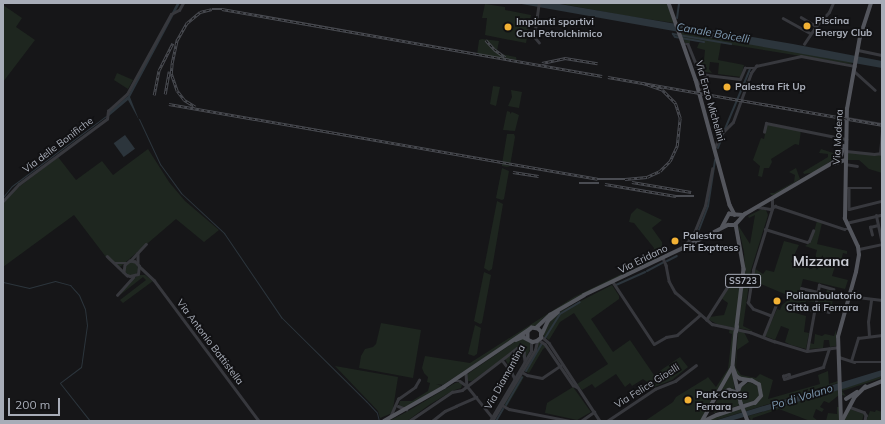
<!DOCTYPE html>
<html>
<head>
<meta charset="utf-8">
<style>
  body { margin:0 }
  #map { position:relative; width:885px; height:424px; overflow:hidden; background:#161618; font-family:Mulish,sans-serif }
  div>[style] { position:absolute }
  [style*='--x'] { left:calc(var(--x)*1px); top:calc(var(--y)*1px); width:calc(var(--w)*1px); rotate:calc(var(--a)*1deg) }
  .green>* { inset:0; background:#1e261f }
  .round { border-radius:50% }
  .water>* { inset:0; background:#2c353c; transform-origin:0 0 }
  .stream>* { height:1px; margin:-0.5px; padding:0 0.5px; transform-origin:0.5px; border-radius:0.5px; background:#2c353c }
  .canal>* { height:2px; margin:-1px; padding:0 1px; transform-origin:1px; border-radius:1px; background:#2c353c }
  .minor>* { height:2.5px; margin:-1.25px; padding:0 1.25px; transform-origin:1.25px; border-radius:1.25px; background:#37383d }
  .major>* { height:3.5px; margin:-1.75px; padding:0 1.75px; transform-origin:1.75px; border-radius:1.75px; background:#53555c }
  .rail>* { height:2.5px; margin-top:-1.25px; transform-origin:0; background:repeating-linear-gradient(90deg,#111113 0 3px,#4a4c52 0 6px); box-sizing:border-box; border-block:1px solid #4a4c52 }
  .major-bridge>* { height:3.5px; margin:-1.75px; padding:0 1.75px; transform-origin:1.75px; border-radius:1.75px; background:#53555c }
  .dots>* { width:11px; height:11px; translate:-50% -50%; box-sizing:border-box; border:2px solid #111113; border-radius:50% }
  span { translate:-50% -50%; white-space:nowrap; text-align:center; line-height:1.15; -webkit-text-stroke:3.5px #111113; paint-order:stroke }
  .shield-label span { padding:1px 3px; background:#111113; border:1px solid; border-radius:3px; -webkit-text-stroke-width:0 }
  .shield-label { font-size:9px; color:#a8adb8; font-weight:700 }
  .poi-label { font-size:10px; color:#a8adb8; font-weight:700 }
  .left { translate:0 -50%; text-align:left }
  .street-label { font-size:10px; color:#a8adb8 }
  .water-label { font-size:11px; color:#7f9bb3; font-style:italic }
  .district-label { font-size:14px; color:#c9ccd4; font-weight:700 }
  .frame { position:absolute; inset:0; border:4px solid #a8adb8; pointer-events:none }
  .scale { position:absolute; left:8px; top:398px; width:52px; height:18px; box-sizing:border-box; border:2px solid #a8adb8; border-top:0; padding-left:5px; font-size:12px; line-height:14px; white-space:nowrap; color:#a8adb8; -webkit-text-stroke:3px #111113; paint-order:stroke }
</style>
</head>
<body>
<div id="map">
  <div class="green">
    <div style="clip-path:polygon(556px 3px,667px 3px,674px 23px,627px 16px)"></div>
    <div style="clip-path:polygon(485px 4px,505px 7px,505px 10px,531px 15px,526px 43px,485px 35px,487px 18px,482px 18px)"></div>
    <div style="clip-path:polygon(3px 5px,22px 18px,16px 27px,35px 40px,3px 82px)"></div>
    <div style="clip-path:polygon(681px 32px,705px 35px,855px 62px,850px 64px,721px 43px,718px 60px,744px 65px,741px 77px,718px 74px,719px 63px,710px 62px,709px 69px,712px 73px,705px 72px,700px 70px,696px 61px,704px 61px,705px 50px,697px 48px,699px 43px,704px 43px,704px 41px,690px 40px,690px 44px,685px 43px)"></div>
    <div style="clip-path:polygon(482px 39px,499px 41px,497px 51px,501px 54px,516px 57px,517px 61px,477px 55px,479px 40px)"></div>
    <div style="clip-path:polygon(117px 73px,133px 80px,128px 89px,114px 80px)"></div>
    <div style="clip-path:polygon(493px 86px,500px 87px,496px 106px,490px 104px)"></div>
    <div style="clip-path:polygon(511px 90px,522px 92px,519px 108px,508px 106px,512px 97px)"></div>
    <div style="clip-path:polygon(507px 111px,510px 112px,510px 114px,512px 112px,519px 115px,515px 131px,503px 130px)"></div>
    <div style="clip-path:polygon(767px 124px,801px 130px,799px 145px,795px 144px,771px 159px,772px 162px,769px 168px,764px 168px,762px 177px,758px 176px,760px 166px,753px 160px,761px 138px,764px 139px)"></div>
    <div style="clip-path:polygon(507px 134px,514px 134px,515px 137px,510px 166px,507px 167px,502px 166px,502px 164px)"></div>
    <div style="clip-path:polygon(148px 149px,169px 182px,185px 201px,219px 230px,204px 242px,176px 219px,120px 267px,109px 261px,74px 215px,3px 267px,3px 204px,15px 190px,58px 157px,76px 180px,102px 161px,113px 175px)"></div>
    <div style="clip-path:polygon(821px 149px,839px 155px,815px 172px,804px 174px,803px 172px,828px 157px,828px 154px,819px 153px)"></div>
    <div style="clip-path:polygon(848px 152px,874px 155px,882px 154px,882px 173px,869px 169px,859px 160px,848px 160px)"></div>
    <div style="clip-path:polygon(502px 168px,509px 171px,504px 199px,502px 200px,496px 198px)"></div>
    <div style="clip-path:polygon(796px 168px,800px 179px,774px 195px,771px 195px,770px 193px,774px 193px,794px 182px,795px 175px,789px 172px)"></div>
    <div style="clip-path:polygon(497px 201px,503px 204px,492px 269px,489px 271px,484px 268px)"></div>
    <div style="clip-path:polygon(637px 208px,662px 220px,652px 228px,662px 242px,662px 256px,571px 301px,543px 318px,538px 325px,531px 327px,443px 385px,436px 384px,442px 386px,408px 406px,402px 408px,399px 405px,400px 401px,412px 401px,428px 391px,430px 383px,427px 382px,428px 377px,424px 373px,422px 368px,425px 356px,470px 363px,574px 297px,652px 259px,654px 248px,634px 223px,629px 222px,631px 214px)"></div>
    <div style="clip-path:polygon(762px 209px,766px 210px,768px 215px,751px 270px,743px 326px,753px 331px,738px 328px,745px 273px,744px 252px,738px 225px,750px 244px,755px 215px,749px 218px,748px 216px)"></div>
    <div style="clip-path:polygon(817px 221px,822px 223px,817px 244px,847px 251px,847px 254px,843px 253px,840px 264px,836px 263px,832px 276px,848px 280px,845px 289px,803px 279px,799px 295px,815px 299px,814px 302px,806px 301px,805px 306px,797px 305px,795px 313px,806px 316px,804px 332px,809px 333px,806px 349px,791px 345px,785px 342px,789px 329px,781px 326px,775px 340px,765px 336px,777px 309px,780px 310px,782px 305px,787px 301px,787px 295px,756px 282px,761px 275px,757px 273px,752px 281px,754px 268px,763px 274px,766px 270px,774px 272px,784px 241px,799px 245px,791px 262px,812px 269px,817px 250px,805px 246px,811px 242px)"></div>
    <div class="round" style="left:124px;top:262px;width:14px;height:14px"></div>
    <div style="clip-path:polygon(484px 272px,491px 275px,482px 323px,480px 324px,474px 321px)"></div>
    <div style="clip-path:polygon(139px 275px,145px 275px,153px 281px,123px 303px,120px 300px,146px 280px,143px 277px,120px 295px,129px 282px)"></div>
    <div style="clip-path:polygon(734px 279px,741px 281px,731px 367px,702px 419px,700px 421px,645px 421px,673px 402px,676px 397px,707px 378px,708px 377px,716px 387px,728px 369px,732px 334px,729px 333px,730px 327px,717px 324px,707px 319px,709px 317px,724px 315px,728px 303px,721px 298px)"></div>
    <div style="clip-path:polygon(612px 285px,619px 296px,619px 299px,591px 319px,613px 352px,630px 340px,654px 375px,680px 357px,688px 367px,672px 380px,654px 387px,643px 379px,632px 386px,630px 383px,625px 387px,616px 374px,595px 388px,592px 384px,582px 390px,577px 384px,608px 364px,574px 313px,560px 322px,549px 340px,543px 336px,548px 324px,561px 311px)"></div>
    <div style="clip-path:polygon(827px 290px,834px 292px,832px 305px,822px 302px,821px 305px,817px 304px,817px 300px,824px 301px)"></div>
    <div style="clip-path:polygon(381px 323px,421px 330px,413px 378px,359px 368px,361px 356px,365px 349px,373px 347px,376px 344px)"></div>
    <div style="clip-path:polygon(475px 325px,481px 328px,477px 354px,474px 356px,468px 354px)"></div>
    <div style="clip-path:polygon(836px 330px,836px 346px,830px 347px,829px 340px,824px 340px,823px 348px,808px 349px,809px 343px,814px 344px,815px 334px,822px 336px,825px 334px,834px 336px)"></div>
    <div style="clip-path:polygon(738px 331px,744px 332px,749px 342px,737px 350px,736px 368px,741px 375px,756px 378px,760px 374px,773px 380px,768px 399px,820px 384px,818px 375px,828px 371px,829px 384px,838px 381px,838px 383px,713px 421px,706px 421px,716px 416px,756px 404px,761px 399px,762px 388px,759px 384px,754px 381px,739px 377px,735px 371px)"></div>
    <div style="clip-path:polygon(519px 339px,526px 339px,531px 343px,531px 348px,526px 357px,522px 349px,517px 348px,472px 381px,467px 381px,467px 375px,469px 373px)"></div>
    <div style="clip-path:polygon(538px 342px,541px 343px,546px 347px,543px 349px,529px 373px,524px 371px,537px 349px)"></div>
    <div style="clip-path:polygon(517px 349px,521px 350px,524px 357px,517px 356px,509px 366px,505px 359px)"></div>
    <div style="clip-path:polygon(335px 366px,398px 377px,393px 409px,390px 414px,380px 418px,378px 411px)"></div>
    <div style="clip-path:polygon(732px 371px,735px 391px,728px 389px,720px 392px)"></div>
    <div style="clip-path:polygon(521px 375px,524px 377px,519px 386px,507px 406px,504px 404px)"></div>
    <div style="clip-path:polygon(882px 376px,882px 378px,842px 391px,846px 396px,842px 395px,841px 389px)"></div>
    <div style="clip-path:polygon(460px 382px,462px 385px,461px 388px,452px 391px,429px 405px,407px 421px,389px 421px,410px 410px,455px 383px)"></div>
    <div style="clip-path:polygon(749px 382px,758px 386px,760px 395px,755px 401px,743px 405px,739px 393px,740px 388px)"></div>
    <div style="clip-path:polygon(573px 387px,591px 412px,577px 420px,545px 413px,547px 403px)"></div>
    <div style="clip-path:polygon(838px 390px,839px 395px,829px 403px,824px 401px,820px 407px,824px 409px,822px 412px,816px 409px,813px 417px,818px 421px,810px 421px,779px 409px,753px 418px,752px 421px,748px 416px)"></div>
    <div style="clip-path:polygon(724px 391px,733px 392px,737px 397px,740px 405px,714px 413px,712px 408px)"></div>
    <div style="clip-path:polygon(837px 407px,839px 407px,839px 421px,826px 421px,828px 413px,837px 414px)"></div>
    <div style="clip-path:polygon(850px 409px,864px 414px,862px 421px,843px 421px)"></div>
    <div style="clip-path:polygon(876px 410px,882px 412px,882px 421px,866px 421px,870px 411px,875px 412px)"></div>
  </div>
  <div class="water">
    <div style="clip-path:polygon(177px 3px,180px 3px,130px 97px,139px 120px,128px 100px,109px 116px,108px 113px,128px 96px)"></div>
    <div style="clip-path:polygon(516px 3px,554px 3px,793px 44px,882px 61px,882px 68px)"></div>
    <div style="left:125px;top:135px;width:17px;height:14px;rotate:54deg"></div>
    <div style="clip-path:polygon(882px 370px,882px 376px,846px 388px,730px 421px,714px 421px)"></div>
  </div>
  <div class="stream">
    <div style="--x:139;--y:119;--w:50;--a:65"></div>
    <div style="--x:160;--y:164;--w:36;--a:54"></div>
    <div style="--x:181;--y:193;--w:59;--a:42.9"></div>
    <div style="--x:224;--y:233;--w:102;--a:55.8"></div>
    <div style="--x:281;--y:317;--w:120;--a:44.7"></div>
    <div style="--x:366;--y:401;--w:16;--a:47"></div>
    <div style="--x:377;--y:413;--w:8;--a:76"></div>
    <div style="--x:3;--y:197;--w:14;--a:-51"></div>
    <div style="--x:12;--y:186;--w:117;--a:-36.7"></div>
    <div style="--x:3;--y:282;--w:27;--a:13"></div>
    <div style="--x:29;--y:288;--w:27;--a:-15"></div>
    <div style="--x:55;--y:281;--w:16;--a:15"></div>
    <div style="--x:70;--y:285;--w:13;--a:48"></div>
    <div style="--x:79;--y:295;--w:15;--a:67"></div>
    <div style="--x:85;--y:309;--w:16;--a:83"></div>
    <div style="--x:87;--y:325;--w:36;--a:98"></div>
    <div style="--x:82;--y:361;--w:6;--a:99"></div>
    <div style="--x:81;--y:367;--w:26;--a:143"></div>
    <div style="--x:60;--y:383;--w:48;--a:51.7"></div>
  </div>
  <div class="canal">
    <div style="--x:677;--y:18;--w:15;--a:-82"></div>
    <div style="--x:704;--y:42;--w:29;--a:-170"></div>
    <div style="--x:675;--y:37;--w:4;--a:-124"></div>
    <div style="--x:673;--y:34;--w:59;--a:9.8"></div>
    <div style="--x:725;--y:129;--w:65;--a:-67.4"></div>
    <div style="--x:718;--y:148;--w:15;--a:-70"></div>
    <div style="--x:695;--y:240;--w:36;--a:-69"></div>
    <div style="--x:708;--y:206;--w:47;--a:-81.3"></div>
    <div style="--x:689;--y:251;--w:4;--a:-27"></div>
    <div style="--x:693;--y:249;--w:4;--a:-63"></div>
    <div style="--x:667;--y:261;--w:11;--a:-27"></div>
    <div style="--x:647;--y:271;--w:19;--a:-28"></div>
    <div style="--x:616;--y:285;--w:32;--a:-24"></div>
    <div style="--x:545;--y:338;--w:28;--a:-58"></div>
    <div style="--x:560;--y:314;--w:23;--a:-31"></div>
    <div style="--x:526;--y:371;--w:32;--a:-60"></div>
    <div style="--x:506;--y:405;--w:32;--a:-60"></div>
    <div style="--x:496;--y:421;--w:14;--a:-60"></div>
  </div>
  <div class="minor">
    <div style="--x:801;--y:17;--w:17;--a:31"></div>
    <div style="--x:783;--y:18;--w:31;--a:29"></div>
    <div style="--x:539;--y:43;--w:8;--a:-130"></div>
    <div style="--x:534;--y:37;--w:34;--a:-82"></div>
    <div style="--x:686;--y:44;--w:2;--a:0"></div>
    <div style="--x:688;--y:44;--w:32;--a:68"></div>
    <div style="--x:700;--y:74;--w:7;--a:8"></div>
    <div style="--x:804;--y:44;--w:22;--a:-56"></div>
    <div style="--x:816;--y:26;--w:19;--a:-47"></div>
    <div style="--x:829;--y:12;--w:10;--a:-66"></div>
    <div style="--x:858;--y:50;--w:25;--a:12"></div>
    <div style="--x:854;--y:71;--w:28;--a:42"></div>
    <div style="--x:696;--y:80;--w:9;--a:41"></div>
    <div style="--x:700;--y:93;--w:19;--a:-69"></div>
    <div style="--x:707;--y:75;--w:33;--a:7"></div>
    <div style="--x:740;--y:79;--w:12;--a:-66"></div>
    <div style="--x:745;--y:68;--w:9;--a:0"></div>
    <div style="--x:847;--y:118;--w:36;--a:10"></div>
    <div style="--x:764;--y:132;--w:9;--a:-77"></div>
    <div style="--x:766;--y:123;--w:82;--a:11.3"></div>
    <div style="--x:715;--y:147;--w:13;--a:-67"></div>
    <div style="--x:720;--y:135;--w:18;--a:-45"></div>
    <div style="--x:733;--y:122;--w:52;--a:-69.8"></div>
    <div style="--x:751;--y:73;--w:9;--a:-54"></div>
    <div style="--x:756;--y:66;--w:46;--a:-12.5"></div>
    <div style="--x:801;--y:56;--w:55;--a:10.5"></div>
    <div style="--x:846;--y:151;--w:28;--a:6"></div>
    <div style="--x:874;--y:154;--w:8;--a:-7"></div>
    <div style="--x:880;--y:154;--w:23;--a:-85"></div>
    <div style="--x:845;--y:164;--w:12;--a:9"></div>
    <div style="--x:848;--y:188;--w:23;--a:0"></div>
    <div style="--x:849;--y:188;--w:21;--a:90"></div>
    <div style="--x:849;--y:209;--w:34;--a:-14"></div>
    <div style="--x:3;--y:201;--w:23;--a:-47"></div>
    <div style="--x:19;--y:184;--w:109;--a:-36.5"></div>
    <div style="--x:107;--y:119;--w:8;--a:-83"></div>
    <div style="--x:108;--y:111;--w:25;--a:-42"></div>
    <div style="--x:127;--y:94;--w:91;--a:-61.2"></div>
    <div style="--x:171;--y:14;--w:9;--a:-27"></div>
    <div style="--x:179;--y:10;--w:8;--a:-60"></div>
    <div style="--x:758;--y:207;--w:12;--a:9"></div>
    <div style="--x:770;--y:209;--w:6;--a:-31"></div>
    <div style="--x:775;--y:206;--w:73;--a:18.4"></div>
    <div style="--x:844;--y:229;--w:4;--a:0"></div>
    <div style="--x:846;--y:223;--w:37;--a:-13"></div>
    <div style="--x:765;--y:229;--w:44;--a:17.2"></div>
    <div style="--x:807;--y:242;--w:2;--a:-27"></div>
    <div style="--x:809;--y:241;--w:11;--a:-68"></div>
    <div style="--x:872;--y:235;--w:8;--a:-104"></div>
    <div style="--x:870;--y:227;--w:8;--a:-14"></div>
    <div style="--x:687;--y:246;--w:3;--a:-90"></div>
    <div style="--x:687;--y:243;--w:12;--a:-55"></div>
    <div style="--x:694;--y:233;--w:29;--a:-68"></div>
    <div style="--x:705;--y:206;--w:38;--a:-79"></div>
    <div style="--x:859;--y:249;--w:24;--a:-12"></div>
    <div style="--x:882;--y:244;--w:29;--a:-102"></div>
    <div style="--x:138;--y:253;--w:11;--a:90"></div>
    <div style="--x:107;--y:256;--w:28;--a:44"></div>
    <div style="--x:127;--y:275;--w:3;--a:18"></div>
    <div style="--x:130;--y:276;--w:8;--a:-14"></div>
    <div style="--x:138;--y:274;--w:8;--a:-83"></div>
    <div style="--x:139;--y:266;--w:6;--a:-135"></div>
    <div style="--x:135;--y:262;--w:5;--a:-169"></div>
    <div style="--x:130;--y:261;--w:6;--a:141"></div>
    <div style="--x:125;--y:265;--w:7;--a:98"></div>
    <div style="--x:663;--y:258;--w:8;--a:67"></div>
    <div style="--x:666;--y:265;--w:16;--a:79"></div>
    <div style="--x:669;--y:281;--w:13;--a:61"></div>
    <div style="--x:675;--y:292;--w:49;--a:40.9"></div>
    <div style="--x:712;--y:324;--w:39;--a:12"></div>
    <div style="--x:750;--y:332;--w:26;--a:21"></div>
    <div style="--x:774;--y:341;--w:34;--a:17"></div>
    <div style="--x:807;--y:351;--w:31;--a:-7"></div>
    <div style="--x:130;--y:261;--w:23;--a:-47"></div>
    <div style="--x:115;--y:263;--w:11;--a:0"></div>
    <div style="--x:139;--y:266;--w:21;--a:43"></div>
    <div style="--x:154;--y:280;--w:176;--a:53.3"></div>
    <div style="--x:613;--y:282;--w:74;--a:56.5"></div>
    <div style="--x:654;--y:344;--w:14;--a:-30"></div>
    <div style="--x:666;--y:337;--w:11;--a:-10"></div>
    <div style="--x:677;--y:335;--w:30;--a:-41"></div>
    <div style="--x:801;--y:288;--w:17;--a:13"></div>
    <div style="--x:117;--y:295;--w:24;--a:-48"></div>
    <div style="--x:849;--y:296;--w:33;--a:7"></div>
    <div style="--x:815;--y:304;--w:9;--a:13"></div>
    <div style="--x:824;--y:306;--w:4;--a:104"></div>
    <div style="--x:823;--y:310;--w:6;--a:18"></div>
    <div style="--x:798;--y:307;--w:16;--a:11"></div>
    <div style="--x:771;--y:316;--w:19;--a:-159"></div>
    <div style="--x:753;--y:309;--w:8;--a:-130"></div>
    <div style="--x:748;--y:303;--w:33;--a:-81"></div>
    <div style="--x:753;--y:270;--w:64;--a:-72.7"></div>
    <div style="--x:772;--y:209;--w:10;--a:-90"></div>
    <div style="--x:706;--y:320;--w:50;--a:-57.3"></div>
    <div style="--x:541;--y:336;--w:11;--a:41"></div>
    <div style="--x:549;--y:343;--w:93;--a:56.8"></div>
    <div style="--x:869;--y:336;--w:14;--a:-94"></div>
    <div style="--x:868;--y:322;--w:22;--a:-82"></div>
    <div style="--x:763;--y:337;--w:35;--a:-68"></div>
    <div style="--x:539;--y:340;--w:7;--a:34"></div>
    <div style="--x:545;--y:344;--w:50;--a:55.7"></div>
    <div style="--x:573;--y:385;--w:4;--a:27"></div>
    <div style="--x:807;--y:351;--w:67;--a:-79.7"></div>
    <div style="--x:819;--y:285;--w:15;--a:16"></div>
    <div style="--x:839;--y:357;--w:16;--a:18"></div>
    <div style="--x:854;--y:362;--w:28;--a:0"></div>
    <div style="--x:502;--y:360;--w:16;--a:52"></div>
    <div style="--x:512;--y:373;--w:7;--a:63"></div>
    <div style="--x:851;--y:361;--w:24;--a:-73"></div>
    <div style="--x:858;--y:338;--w:24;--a:-7"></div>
    <div style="--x:522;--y:372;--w:6;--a:31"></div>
    <div style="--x:527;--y:375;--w:15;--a:11"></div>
    <div style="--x:542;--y:378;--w:22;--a:-34"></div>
    <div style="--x:466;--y:373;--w:13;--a:86"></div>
    <div style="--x:784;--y:379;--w:41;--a:-17.1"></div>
    <div style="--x:823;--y:367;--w:19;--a:-72"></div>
    <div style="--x:784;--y:379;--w:3;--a:-108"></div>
    <div style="--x:783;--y:376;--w:6;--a:-18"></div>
    <div style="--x:789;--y:374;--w:3;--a:72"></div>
    <div style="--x:455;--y:381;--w:5;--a:0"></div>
    <div style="--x:460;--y:381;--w:9;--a:36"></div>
    <div style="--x:467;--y:386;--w:40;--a:51"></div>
    <div style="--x:502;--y:405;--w:8;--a:30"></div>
    <div style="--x:509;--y:409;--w:63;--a:11"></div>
    <div style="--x:398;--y:406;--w:9;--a:21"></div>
    <div style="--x:456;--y:406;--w:22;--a:-24"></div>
    <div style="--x:850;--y:407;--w:15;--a:20"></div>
    <div style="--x:864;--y:412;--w:4;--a:56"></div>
    <div style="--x:866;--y:415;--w:6;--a:99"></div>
    <div style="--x:390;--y:417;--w:20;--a:-66"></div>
    <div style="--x:398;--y:399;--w:21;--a:-35"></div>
    <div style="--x:415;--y:387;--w:8;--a:-60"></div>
    <div style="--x:409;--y:421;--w:52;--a:-34"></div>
    <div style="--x:452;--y:392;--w:10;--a:-11"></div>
    <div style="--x:462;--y:390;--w:69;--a:-37.4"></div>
    <div style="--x:517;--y:348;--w:8;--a:30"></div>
    <div style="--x:524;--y:352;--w:10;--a:84"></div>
    <div style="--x:432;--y:421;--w:16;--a:-38"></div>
    <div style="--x:445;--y:411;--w:12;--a:-24"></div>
    <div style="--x:490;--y:421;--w:81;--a:-59.6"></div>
    <div style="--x:531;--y:351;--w:10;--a:-90"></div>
    <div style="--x:492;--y:421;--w:83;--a:-58.8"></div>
    <div style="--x:535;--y:350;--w:9;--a:-77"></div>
    <div style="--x:581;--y:421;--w:16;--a:-35"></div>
    <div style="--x:607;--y:421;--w:58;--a:-33.7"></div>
    <div style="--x:655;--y:389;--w:22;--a:-22"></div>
    <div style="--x:675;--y:381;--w:26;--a:-37"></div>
    <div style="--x:744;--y:421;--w:2;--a:-27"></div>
    <div style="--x:746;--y:420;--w:5;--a:11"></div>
  </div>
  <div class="major">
    <div style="--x:669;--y:3;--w:82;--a:70.7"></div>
    <div style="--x:696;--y:80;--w:130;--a:74.8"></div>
    <div style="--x:730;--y:205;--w:11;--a:63"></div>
    <div style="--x:833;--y:164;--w:13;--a:-18"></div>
    <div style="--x:736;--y:224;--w:46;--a:79.9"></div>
    <div style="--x:744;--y:269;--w:58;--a:96.9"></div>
    <div style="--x:722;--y:227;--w:15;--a:-62"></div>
    <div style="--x:729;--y:214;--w:14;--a:4"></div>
    <div style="--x:536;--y:328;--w:19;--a:-43"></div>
    <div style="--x:550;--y:315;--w:39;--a:-30"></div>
    <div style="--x:584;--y:295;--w:114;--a:-25.4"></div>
    <div style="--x:687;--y:246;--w:46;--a:-27.1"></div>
    <div style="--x:728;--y:225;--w:7;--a:0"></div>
    <div style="--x:735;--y:225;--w:15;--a:-48"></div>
    <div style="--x:745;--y:214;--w:103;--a:-30.3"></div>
    <div style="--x:834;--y:162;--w:10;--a:-45"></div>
    <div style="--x:841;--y:155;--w:9;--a:-72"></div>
    <div style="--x:736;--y:332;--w:36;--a:95"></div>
    <div style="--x:733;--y:368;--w:36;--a:77"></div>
    <div style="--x:542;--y:334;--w:14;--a:-65"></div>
    <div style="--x:548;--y:321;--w:13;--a:-42"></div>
    <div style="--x:516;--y:340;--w:8;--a:-23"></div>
    <div style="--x:523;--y:337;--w:11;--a:27"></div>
    <div style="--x:533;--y:342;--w:4;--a:-14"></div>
    <div style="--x:537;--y:341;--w:5;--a:-37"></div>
    <div style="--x:541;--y:338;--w:6;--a:-90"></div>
    <div style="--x:541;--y:332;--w:4;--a:-135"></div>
    <div style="--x:538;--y:329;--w:6;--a:-171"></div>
    <div style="--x:532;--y:328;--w:6;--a:135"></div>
    <div style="--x:528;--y:332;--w:6;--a:90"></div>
    <div style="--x:865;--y:388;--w:18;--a:-22"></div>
    <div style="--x:738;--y:392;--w:6;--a:-72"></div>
    <div style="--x:740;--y:386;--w:8;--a:-40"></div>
    <div style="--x:719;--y:394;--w:11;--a:-22"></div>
    <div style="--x:729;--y:390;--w:6;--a:18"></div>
    <div style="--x:735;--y:392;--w:5;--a:53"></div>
    <div style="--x:846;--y:399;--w:13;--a:-32"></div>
    <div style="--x:384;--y:421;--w:69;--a:-29.5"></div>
    <div style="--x:444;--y:387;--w:104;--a:-34"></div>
    <div style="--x:702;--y:421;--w:61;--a:-60.5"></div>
    <div style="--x:704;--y:421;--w:14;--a:-25"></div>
    <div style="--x:717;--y:415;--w:40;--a:-18"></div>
    <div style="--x:755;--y:403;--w:9;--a:-49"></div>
    <div style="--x:761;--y:396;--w:11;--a:-100"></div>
    <div style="--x:759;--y:385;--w:8;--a:-150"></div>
    <div style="--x:752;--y:381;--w:12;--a:-171"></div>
    <div style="--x:740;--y:379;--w:5;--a:-143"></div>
    <div style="--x:736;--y:376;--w:9;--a:-111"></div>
    <div style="--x:841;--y:421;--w:84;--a:-92"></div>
    <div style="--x:838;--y:337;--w:67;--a:-74.5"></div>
    <div style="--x:856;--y:272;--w:17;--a:-80"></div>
    <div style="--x:859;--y:255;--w:8;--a:-97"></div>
    <div style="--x:858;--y:247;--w:31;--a:-115"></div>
    <div style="--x:845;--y:219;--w:110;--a:-89"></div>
    <div style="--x:847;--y:109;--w:73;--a:-79.8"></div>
    <div style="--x:860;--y:37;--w:36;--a:-72"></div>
    <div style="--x:842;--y:421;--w:26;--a:-62"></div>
    <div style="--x:854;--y:398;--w:16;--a:-45"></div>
  </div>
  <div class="rail">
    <div style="--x:486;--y:40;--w:12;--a:48"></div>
    <div style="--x:494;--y:49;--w:14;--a:36"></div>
    <div style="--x:542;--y:63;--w:24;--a:-12"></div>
    <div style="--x:565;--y:58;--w:33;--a:9"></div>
    <div style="--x:608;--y:77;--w:278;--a:9.9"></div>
    <div style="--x:165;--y:94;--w:23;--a:-80"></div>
    <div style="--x:154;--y:95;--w:25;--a:-79"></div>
    <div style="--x:159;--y:70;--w:30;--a:-63"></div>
    <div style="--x:169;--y:104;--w:435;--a:9.9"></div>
    <div style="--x:597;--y:179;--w:28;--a:0"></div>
    <div style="--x:625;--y:179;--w:22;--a:-5"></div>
    <div style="--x:647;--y:177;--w:14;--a:-25"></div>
    <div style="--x:660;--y:171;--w:14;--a:-45"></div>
    <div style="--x:670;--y:161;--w:17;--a:-65"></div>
    <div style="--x:677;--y:146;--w:28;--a:-84"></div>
    <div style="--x:680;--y:118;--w:16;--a:-108"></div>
    <div style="--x:675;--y:103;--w:18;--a:-135"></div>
    <div style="--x:662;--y:90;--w:21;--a:-161"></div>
    <div style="--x:195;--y:107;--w:13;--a:-148"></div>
    <div style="--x:184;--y:100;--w:11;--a:-128"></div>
    <div style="--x:177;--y:91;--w:18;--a:-109"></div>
    <div style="--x:171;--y:74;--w:11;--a:-85"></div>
    <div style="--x:172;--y:63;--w:24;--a:-78"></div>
    <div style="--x:177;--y:40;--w:20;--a:-60"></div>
    <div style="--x:187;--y:23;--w:17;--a:-40"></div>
    <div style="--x:200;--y:12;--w:12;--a:-14"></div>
    <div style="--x:212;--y:9;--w:10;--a:0"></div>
    <div style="--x:222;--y:9;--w:386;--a:10"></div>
    <div style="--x:513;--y:172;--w:26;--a:9"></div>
    <div style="--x:632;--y:182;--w:60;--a:9.6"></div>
    <div style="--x:579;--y:183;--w:20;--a:0"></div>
    <div style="--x:605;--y:184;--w:72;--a:9.6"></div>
    <div style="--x:676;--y:196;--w:18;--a:0"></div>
  </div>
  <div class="major-bridge">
    <div style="--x:736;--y:332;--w:5;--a:-79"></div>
    <div style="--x:741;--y:403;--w:19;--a:69"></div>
  </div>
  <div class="dots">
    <div style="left:807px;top:26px;background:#f2b134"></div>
    <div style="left:508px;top:27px;background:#f2b134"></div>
    <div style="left:727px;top:87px;background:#f2b134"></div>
    <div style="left:675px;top:241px;background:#f2b134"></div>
    <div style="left:777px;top:301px;background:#f2b134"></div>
    <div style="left:688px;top:400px;background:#f2b134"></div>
  </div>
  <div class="shield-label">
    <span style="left:743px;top:281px">SS723</span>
  </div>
  <div class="poi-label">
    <span class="left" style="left:815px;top:26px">Piscina<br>Energy Club</span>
    <span class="left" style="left:516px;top:27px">Impianti sportivi<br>Cral Petrolchimico</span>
    <span class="left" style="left:735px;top:87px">Palestra Fit Up</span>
    <span class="left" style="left:683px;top:241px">Palestra<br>Fit Exptress</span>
    <span class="left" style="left:786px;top:301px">Poliambulatorio<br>Città di Ferrara</span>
    <span class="left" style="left:696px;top:400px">Park Cross<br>Ferrara</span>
  </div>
  <div class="street-label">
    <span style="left:710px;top:101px;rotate:74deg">Via Enzo Michelini</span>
    <span style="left:838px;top:137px;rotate:-87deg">Via Modena</span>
    <span style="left:58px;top:145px;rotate:-37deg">Via delle Bonifiche</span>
    <span style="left:643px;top:259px;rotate:-26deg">Via Eridano</span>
    <span style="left:210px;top:342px;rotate:53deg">Via Antonio Battistella</span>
    <span style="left:505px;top:377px;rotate:-61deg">Via Diamantina</span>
    <span style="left:647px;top:386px;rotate:-32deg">Via Felice Gioelli</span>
  </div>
  <div class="water-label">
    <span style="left:713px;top:33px;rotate:10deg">Canale Boicelli</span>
    <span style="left:802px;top:397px;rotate:-17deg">Po di Volano</span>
  </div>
  <div class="district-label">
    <span style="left:821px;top:261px">Mizzana</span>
  </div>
  <div class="frame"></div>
  <div class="scale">200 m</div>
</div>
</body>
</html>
